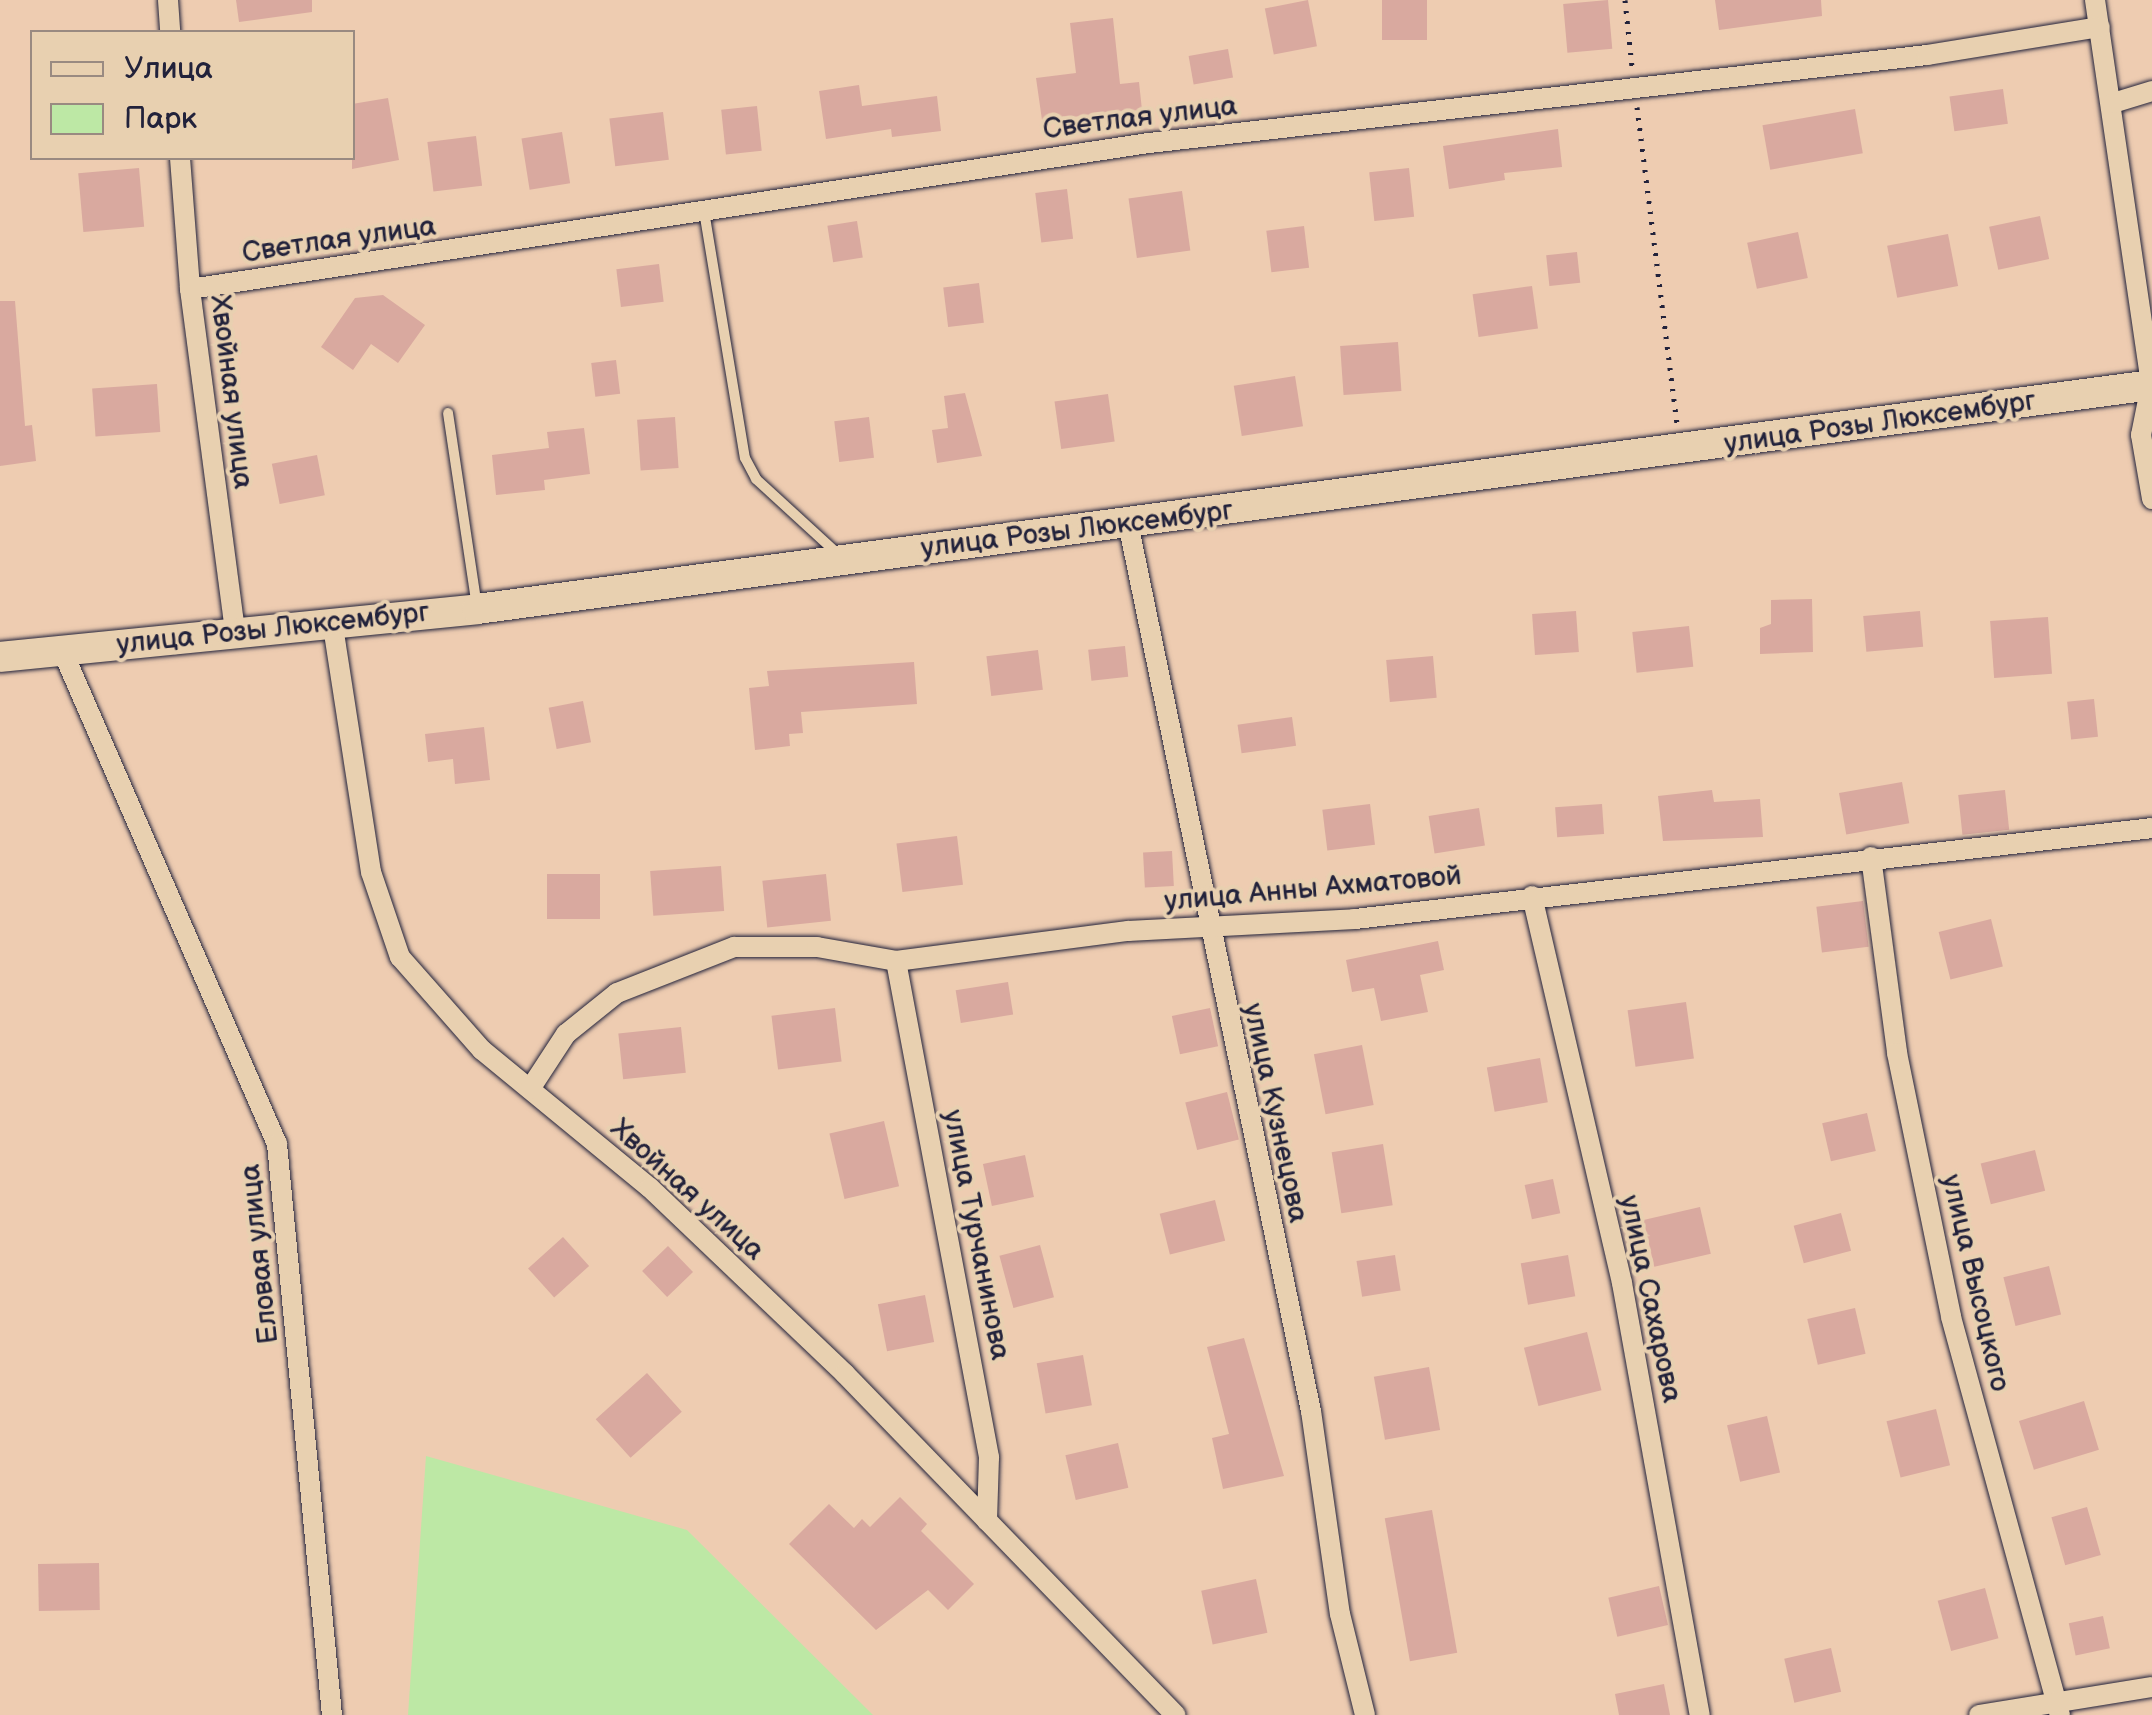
<!DOCTYPE html>
<html>
<head>
<meta charset="utf-8">
<style>
  body { margin:0 }
  #map { position:relative; width:2152px; height:1715px; overflow:hidden; background:#eeccb1; font-family:"Balsamiq Sans",sans-serif }
  div>[style] { position:absolute }
  [style*='--x'] { left:calc(var(--x)*1px); top:calc(var(--y)*1px); width:calc(var(--w)*1px); rotate:calc(var(--a)*1deg) }
  .green>* { inset:0; background:#bde8a5 }
  .building>* { inset:0; background:#d9a99f; transform-origin:0 0 }
  .path>* { height:5px; margin-top:-2.5px; transform-origin:0; background:repeating-linear-gradient(90deg,#22223b 0 2.5px,transparent 0 10.5px) }
  .roads { filter:drop-shadow(0 0 2px #22223b) drop-shadow(0 0 2px #22223b) }
  .lane>* { height:10px; margin:-5px; padding:0 5px; transform-origin:5px; border-radius:5px; background:#e8d0b0 }
  .street>* { height:20px; margin:-10px; padding:0 10px; transform-origin:10px; border-radius:10px; background:#e8d0b0 }
  .secondary>* { height:30px; margin:-15px; padding:0 15px; transform-origin:15px; border-radius:15px; background:#e8d0b0 }
  span { translate:-50% -50%; white-space:nowrap; text-align:center; line-height:1.15; -webkit-text-stroke:8px #e8d0b0; paint-order:stroke }
  .street-label { font-size:28px; color:#22223b }
  .legend { position:absolute; left:30px; top:30px; width:325px; height:130px; box-sizing:border-box; background:#e8d0b0; border:2px solid #998a81; margin:0; padding:12px 18px; list-style:none; font-size:30px; color:#22223b }
  .legend li { display:flex; align-items:center; gap:20px; height:50px }
  .legend b { width:50px; border:2px solid #998a81 }
</style>
</head>
<body>
<div id="map">
  <div class="green">
    <div style="clip-path:polygon(426px 1456px,687px 1530px,873px 1715px,408px 1715px)"></div>
  </div>
  <div class="building">
    <div style="clip-path:polygon(236px 0,312px 0,312px 12px,239px 22px)"></div>
    <div style="left:1308px;top:0;width:47px;height:44px;rotate:79deg"></div>
    <div style="left:1382px;top:0;width:45px;height:40px"></div>
    <div style="left:1608px;top:0;width:49px;height:45px;rotate:85deg"></div>
    <div style="clip-path:polygon(1715px 0,1821px 0,1822px 16px,1719px 30px)"></div>
    <div style="clip-path:polygon(1113px 18px,1120px 84px,1139px 82px,1142px 110px,1042px 120px,1036px 78px,1076px 73px,1070px 23px)"></div>
    <div style="left:1228px;top:49px;width:29px;height:40px;rotate:80deg"></div>
    <div style="clip-path:polygon(859px 85px,862px 106px,937px 96px,941px 131px,892px 137px,891px 129px,826px 139px,819px 91px)"></div>
    <div style="left:2003px;top:89px;width:35px;height:54px;rotate:82deg"></div>
    <div style="clip-path:polygon(388px 98px,399px 160px,352px 169px,352px 104px)"></div>
    <div style="left:757px;top:106px;width:45px;height:36px;rotate:84deg"></div>
    <div style="left:1855px;top:109px;width:45px;height:94px;rotate:80deg"></div>
    <div style="left:663px;top:112px;width:48px;height:54px;rotate:83deg"></div>
    <div style="clip-path:polygon(1558px 129px,1562px 167px,1504px 173px,1505px 180px,1449px 189px,1443px 146px)"></div>
    <div style="left:562px;top:132px;width:52px;height:41px;rotate:81deg"></div>
    <div style="left:476px;top:136px;width:50px;height:49px;rotate:83deg"></div>
    <div style="left:139px;top:168px;width:59px;height:61px;rotate:85deg"></div>
    <div style="left:1409px;top:168px;width:49px;height:40px;rotate:84deg"></div>
    <div style="left:1067px;top:189px;width:50px;height:32px;rotate:83deg"></div>
    <div style="left:1182px;top:191px;width:60px;height:54px;rotate:82deg"></div>
    <div style="left:2040px;top:216px;width:44px;height:52px;rotate:78deg"></div>
    <div style="left:857px;top:221px;width:37px;height:30px;rotate:81deg"></div>
    <div style="left:1304px;top:226px;width:42px;height:38px;rotate:83deg"></div>
    <div style="left:1798px;top:232px;width:47px;height:52px;rotate:78deg"></div>
    <div style="left:1948px;top:234px;width:53px;height:62px;rotate:79deg"></div>
    <div style="left:1577px;top:252px;width:31px;height:31px;rotate:84deg"></div>
    <div style="left:659px;top:264px;width:38px;height:43px;rotate:83deg"></div>
    <div style="left:979px;top:283px;width:40px;height:36px;rotate:83deg"></div>
    <div style="left:1532px;top:286px;width:43px;height:60px;rotate:82deg"></div>
    <div style="clip-path:polygon(383px 295px,425px 325px,398px 363px,371px 344px,353px 370px,321px 347px,355px 298px)"></div>
    <div style="clip-path:polygon(0 301px,15px 301px,25px 426px,32px 425px,36px 461px,0 466px)"></div>
    <div style="left:1398px;top:342px;width:49px;height:58px;rotate:86deg"></div>
    <div style="left:616px;top:360px;width:34px;height:25px;rotate:83deg"></div>
    <div style="left:1295px;top:376px;width:51px;height:62px;rotate:81deg"></div>
    <div style="left:157px;top:384px;width:48px;height:65px;rotate:86deg"></div>
    <div style="clip-path:polygon(965px 393px,982px 456px,937px 463px,932px 430px,948px 428px,944px 396px)"></div>
    <div style="left:1108px;top:394px;width:48px;height:54px;rotate:82deg"></div>
    <div style="left:675px;top:417px;width:51px;height:38px;rotate:86deg"></div>
    <div style="left:869px;top:417px;width:41px;height:35px;rotate:83deg"></div>
    <div style="clip-path:polygon(584px 428px,590px 474px,544px 480px,545px 490px,496px 495px,492px 455px,549px 448px,547px 432px)"></div>
    <div style="left:317px;top:455px;width:41px;height:46px;rotate:79deg"></div>
    <div style="clip-path:polygon(1812px 599px,1813px 652px,1760px 654px,1760px 628px,1771px 624px,1771px 600px)"></div>
    <div style="left:1576px;top:611px;width:41px;height:44px;rotate:86deg"></div>
    <div style="left:1920px;top:611px;width:36px;height:57px;rotate:85deg"></div>
    <div style="left:2048px;top:617px;width:57px;height:58px;rotate:86deg"></div>
    <div style="left:1689px;top:626px;width:41px;height:57px;rotate:84deg"></div>
    <div style="left:1125px;top:646px;width:31px;height:37px;rotate:84deg"></div>
    <div style="left:1038px;top:650px;width:40px;height:52px;rotate:83deg"></div>
    <div style="left:1433px;top:656px;width:42px;height:47px;rotate:85deg"></div>
    <div style="clip-path:polygon(914px 662px,917px 704px,801px 712px,803px 733px,789px 734px,790px 746px,755px 750px,749px 688px,769px 686px,767px 671px)"></div>
    <div style="left:2094px;top:699px;width:38px;height:27px;rotate:84deg"></div>
    <div style="left:583px;top:701px;width:42px;height:35px;rotate:79deg"></div>
    <div style="left:1292px;top:717px;width:29px;height:55px;rotate:82deg"></div>
    <div style="clip-path:polygon(484px 727px,490px 780px,455px 784px,453px 759px,428px 762px,425px 734px)"></div>
    <div style="left:1902px;top:782px;width:42px;height:64px;rotate:80deg"></div>
    <div style="clip-path:polygon(1712px 790px,1714px 802px,1760px 799px,1763px 837px,1663px 841px,1658px 796px)"></div>
    <div style="left:2005px;top:790px;width:40px;height:47px;rotate:84deg"></div>
    <div style="left:1370px;top:804px;width:41px;height:48px;rotate:83deg"></div>
    <div style="left:1602px;top:804px;width:30px;height:47px;rotate:86deg"></div>
    <div style="left:1479px;top:808px;width:38px;height:51px;rotate:81deg"></div>
    <div style="left:957px;top:836px;width:49px;height:61px;rotate:83deg"></div>
    <div style="left:1172px;top:851px;width:35px;height:29px;rotate:87deg"></div>
    <div style="left:721px;top:866px;width:45px;height:71px;rotate:86deg"></div>
    <div style="left:600px;top:874px;width:45px;height:53px;rotate:90deg"></div>
    <div style="left:826px;top:874px;width:47px;height:64px;rotate:84deg"></div>
    <div style="left:1863px;top:901px;width:46px;height:47px;rotate:83deg"></div>
    <div style="left:1991px;top:919px;width:49px;height:54px;rotate:76deg"></div>
    <div style="clip-path:polygon(1438px 941px,1444px 970px,1420px 975px,1428px 1012px,1381px 1021px,1374px 988px,1352px 992px,1346px 960px)"></div>
    <div style="left:1008px;top:982px;width:33px;height:53px;rotate:81deg"></div>
    <div style="left:1686px;top:1002px;width:57px;height:59px;rotate:82deg"></div>
    <div style="left:835px;top:1008px;width:54px;height:64px;rotate:83deg"></div>
    <div style="left:1210px;top:1008px;width:39px;height:39px;rotate:78deg"></div>
    <div style="left:681px;top:1027px;width:46px;height:63px;rotate:84deg"></div>
    <div style="left:1362px;top:1045px;width:61px;height:49px;rotate:79deg"></div>
    <div style="left:1540px;top:1058px;width:45px;height:54px;rotate:80deg"></div>
    <div style="left:1227px;top:1092px;width:49px;height:43px;rotate:76deg"></div>
    <div style="left:1867px;top:1113px;width:39px;height:46px;rotate:77deg"></div>
    <div style="left:884px;top:1121px;width:67px;height:56px;rotate:77deg"></div>
    <div style="left:1383px;top:1144px;width:62px;height:52px;rotate:81deg"></div>
    <div style="left:2035px;top:1150px;width:42px;height:56px;rotate:76deg"></div>
    <div style="left:1025px;top:1155px;width:43px;height:43px;rotate:78deg"></div>
    <div style="left:1553px;top:1179px;width:35px;height:29px;rotate:78deg"></div>
    <div style="left:1215px;top:1200px;width:42px;height:57px;rotate:76deg"></div>
    <div style="left:1700px;top:1207px;width:48px;height:58px;rotate:77deg"></div>
    <div style="left:1841px;top:1213px;width:39px;height:49px;rotate:75deg"></div>
    <div style="left:563px;top:1237px;width:39px;height:47px;rotate:48deg"></div>
    <div style="left:1040px;top:1245px;width:54px;height:42px;rotate:75deg"></div>
    <div style="left:668px;top:1246px;width:36px;height:36px;rotate:46deg"></div>
    <div style="left:1395px;top:1255px;width:36px;height:39px;rotate:81deg"></div>
    <div style="left:1568px;top:1255px;width:42px;height:48px;rotate:80deg"></div>
    <div style="left:2049px;top:1266px;width:50px;height:47px;rotate:76deg"></div>
    <div style="left:925px;top:1295px;width:48px;height:48px;rotate:79deg"></div>
    <div style="left:1855px;top:1308px;width:47px;height:49px;rotate:77deg"></div>
    <div style="left:1587px;top:1332px;width:60px;height:65px;rotate:76deg"></div>
    <div style="clip-path:polygon(1244px 1338px,1284px 1476px,1223px 1489px,1212px 1438px,1229px 1434px,1207px 1347px)"></div>
    <div style="left:1083px;top:1355px;width:51px;height:47px;rotate:80deg"></div>
    <div style="left:1429px;top:1367px;width:64px;height:56px;rotate:80deg"></div>
    <div style="left:647px;top:1373px;width:52px;height:69px;rotate:48deg"></div>
    <div style="left:2084px;top:1401px;width:51px;height:68px;rotate:73deg"></div>
    <div style="left:1936px;top:1409px;width:58px;height:51px;rotate:76deg"></div>
    <div style="left:1767px;top:1416px;width:58px;height:41px;rotate:77deg"></div>
    <div style="left:1118px;top:1443px;width:46px;height:54px;rotate:77deg"></div>
    <div style="clip-path:polygon(900px 1497px,927px 1524px,921px 1531px,974px 1584px,948px 1610px,928px 1590px,876px 1630px,789px 1544px,829px 1504px,854px 1528px,862px 1519px,870px 1527px)"></div>
    <div style="left:2087px;top:1507px;width:50px;height:37px;rotate:74deg"></div>
    <div style="left:1432px;top:1510px;width:145px;height:48px;rotate:80deg"></div>
    <div style="left:99px;top:1563px;width:47px;height:61px;rotate:89deg"></div>
    <div style="left:1256px;top:1579px;width:55px;height:56px;rotate:78deg"></div>
    <div style="left:1659px;top:1586px;width:40px;height:52px;rotate:77deg"></div>
    <div style="left:1985px;top:1588px;width:52px;height:49px;rotate:75deg"></div>
    <div style="left:2103px;top:1616px;width:33px;height:35px;rotate:78deg"></div>
    <div style="left:1831px;top:1648px;width:45px;height:48px;rotate:77deg"></div>
    <div style="clip-path:polygon(1664px 1684px,1670px 1715px,1619px 1715px,1615px 1694px)"></div>
  </div>
  <div class="path">
    <div style="--x:1625;--y:0;--w:67;--a:84"></div>
    <div style="--x:1637;--y:107;--w:320;--a:82.8"></div>
  </div>
  <div class="roads">
    <div class="lane">
      <div style="--x:704;--y:211;--w:250;--a:80.6"></div>
      <div style="--x:745;--y:458;--w:24;--a:62"></div>
      <div style="--x:756;--y:479;--w:114;--a:42.5"></div>
      <div style="--x:448;--y:413;--w:197;--a:81.5"></div>
    </div>
    <div class="street">
      <div style="--x:168;--y:0;--w:32;--a:86"></div>
      <div style="--x:2095;--y:0;--w:389;--a:81.7"></div>
      <div style="--x:2151;--y:385;--w:51;--a:101.3"></div>
      <div style="--x:2141;--y:435;--w:65;--a:80.2"></div>
      <div style="--x:2113;--y:103;--w:41;--a:-17.1"></div>
      <div style="--x:180;--y:158;--w:131;--a:85.6"></div>
      <div style="--x:190;--y:289;--w:346;--a:82.5"></div>
      <div style="--x:190;--y:289;--w:970;--a:-8.66"></div>
      <div style="--x:1149;--y:143;--w:783;--a:-6.45"></div>
      <div style="--x:1927;--y:55;--w:175;--a:-9.2"></div>
      <div style="--x:1128;--y:523;--w:907;--a:78.36"></div>
      <div style="--x:1311;--y:1411;--w:205;--a:81.9"></div>
      <div style="--x:1340;--y:1614;--w:104;--a:76.1"></div>
      <div style="--x:332;--y:620;--w:255;--a:81.2"></div>
      <div style="--x:371;--y:872;--w:90;--a:71.2"></div>
      <div style="--x:400;--y:957;--w:124;--a:48.6"></div>
      <div style="--x:482;--y:1050;--w:217;--a:39.4"></div>
      <div style="--x:650;--y:1188;--w:269;--a:43.6"></div>
      <div style="--x:845;--y:1374;--w:475;--a:45.9"></div>
      <div style="--x:62;--y:650;--w:539;--a:66.48"></div>
      <div style="--x:277;--y:1144;--w:574;--a:84.5"></div>
      <div style="--x:1871;--y:857;--w:198;--a:82.4"></div>
      <div style="--x:1897;--y:1053;--w:269;--a:78.4"></div>
      <div style="--x:1951;--y:1317;--w:413;--a:74.7"></div>
      <div style="--x:1532;--y:896;--w:397;--a:76.9"></div>
      <div style="--x:1622;--y:1283;--w:439;--a:79.8"></div>
      <div style="--x:896;--y:961;--w:505;--a:79.38"></div>
      <div style="--x:989;--y:1457;--w:64;--a:91.8"></div>
      <div style="--x:530;--y:1089;--w:66;--a:-56.8"></div>
      <div style="--x:566;--y:1034;--w:65;--a:-38.8"></div>
      <div style="--x:617;--y:993;--w:126;--a:-21.5"></div>
      <div style="--x:734;--y:947;--w:83;--a:0"></div>
      <div style="--x:817;--y:947;--w:80;--a:10"></div>
      <div style="--x:896;--y:961;--w:234;--a:-7.4"></div>
      <div style="--x:1128;--y:931;--w:227;--a:-3"></div>
      <div style="--x:1355;--y:919;--w:802;--a:-6.51"></div>
      <div style="--x:1979;--y:1715;--w:175;--a:-9.2"></div>
    </div>
    <div class="secondary">
      <div style="--x:0;--y:657;--w:479;--a:-5.7"></div>
      <div style="--x:477;--y:609;--w:1690;--a:-7.62"></div>
    </div>
  </div>
  <div class="street-label">
    <span style="left:1140px;top:118px;rotate:-7deg">Светлая улица</span>
    <span style="left:339px;top:240px;rotate:-8deg">Светлая улица</span>
    <span style="left:231px;top:392px;rotate:83deg">Хвойная улица</span>
    <span style="left:1880px;top:423px;rotate:-8deg">улица Розы Люксембург</span>
    <span style="left:1077px;top:530px;rotate:-7deg">улица Розы Люксембург</span>
    <span style="left:273px;top:629px;rotate:-6deg">улица Розы Люксембург</span>
    <span style="left:1313px;top:889px;rotate:-5deg">улица Анны Ахматовой</span>
    <span style="left:1275px;top:1113px;rotate:78deg">улица Кузнецова</span>
    <span style="left:687px;top:1190px;rotate:42deg">Хвойная улица</span>
    <span style="left:976px;top:1235px;rotate:79deg">улица Турчанинова</span>
    <span style="left:260px;top:1254px;rotate:-96deg">Еловая улица</span>
    <span style="left:1975px;top:1283px;rotate:77deg">улица Высоцкого</span>
    <span style="left:1650px;top:1299px;rotate:78deg">улица Сахарова</span>
  </div>
  <ul class="legend">
  <li><b style="height:12px;background:#e8d0b0"></b>Улица</li>
  <li><b style="height:28px;background:#bde8a5"></b>Парк</li>
  </ul>
</div>
</body>
</html>
